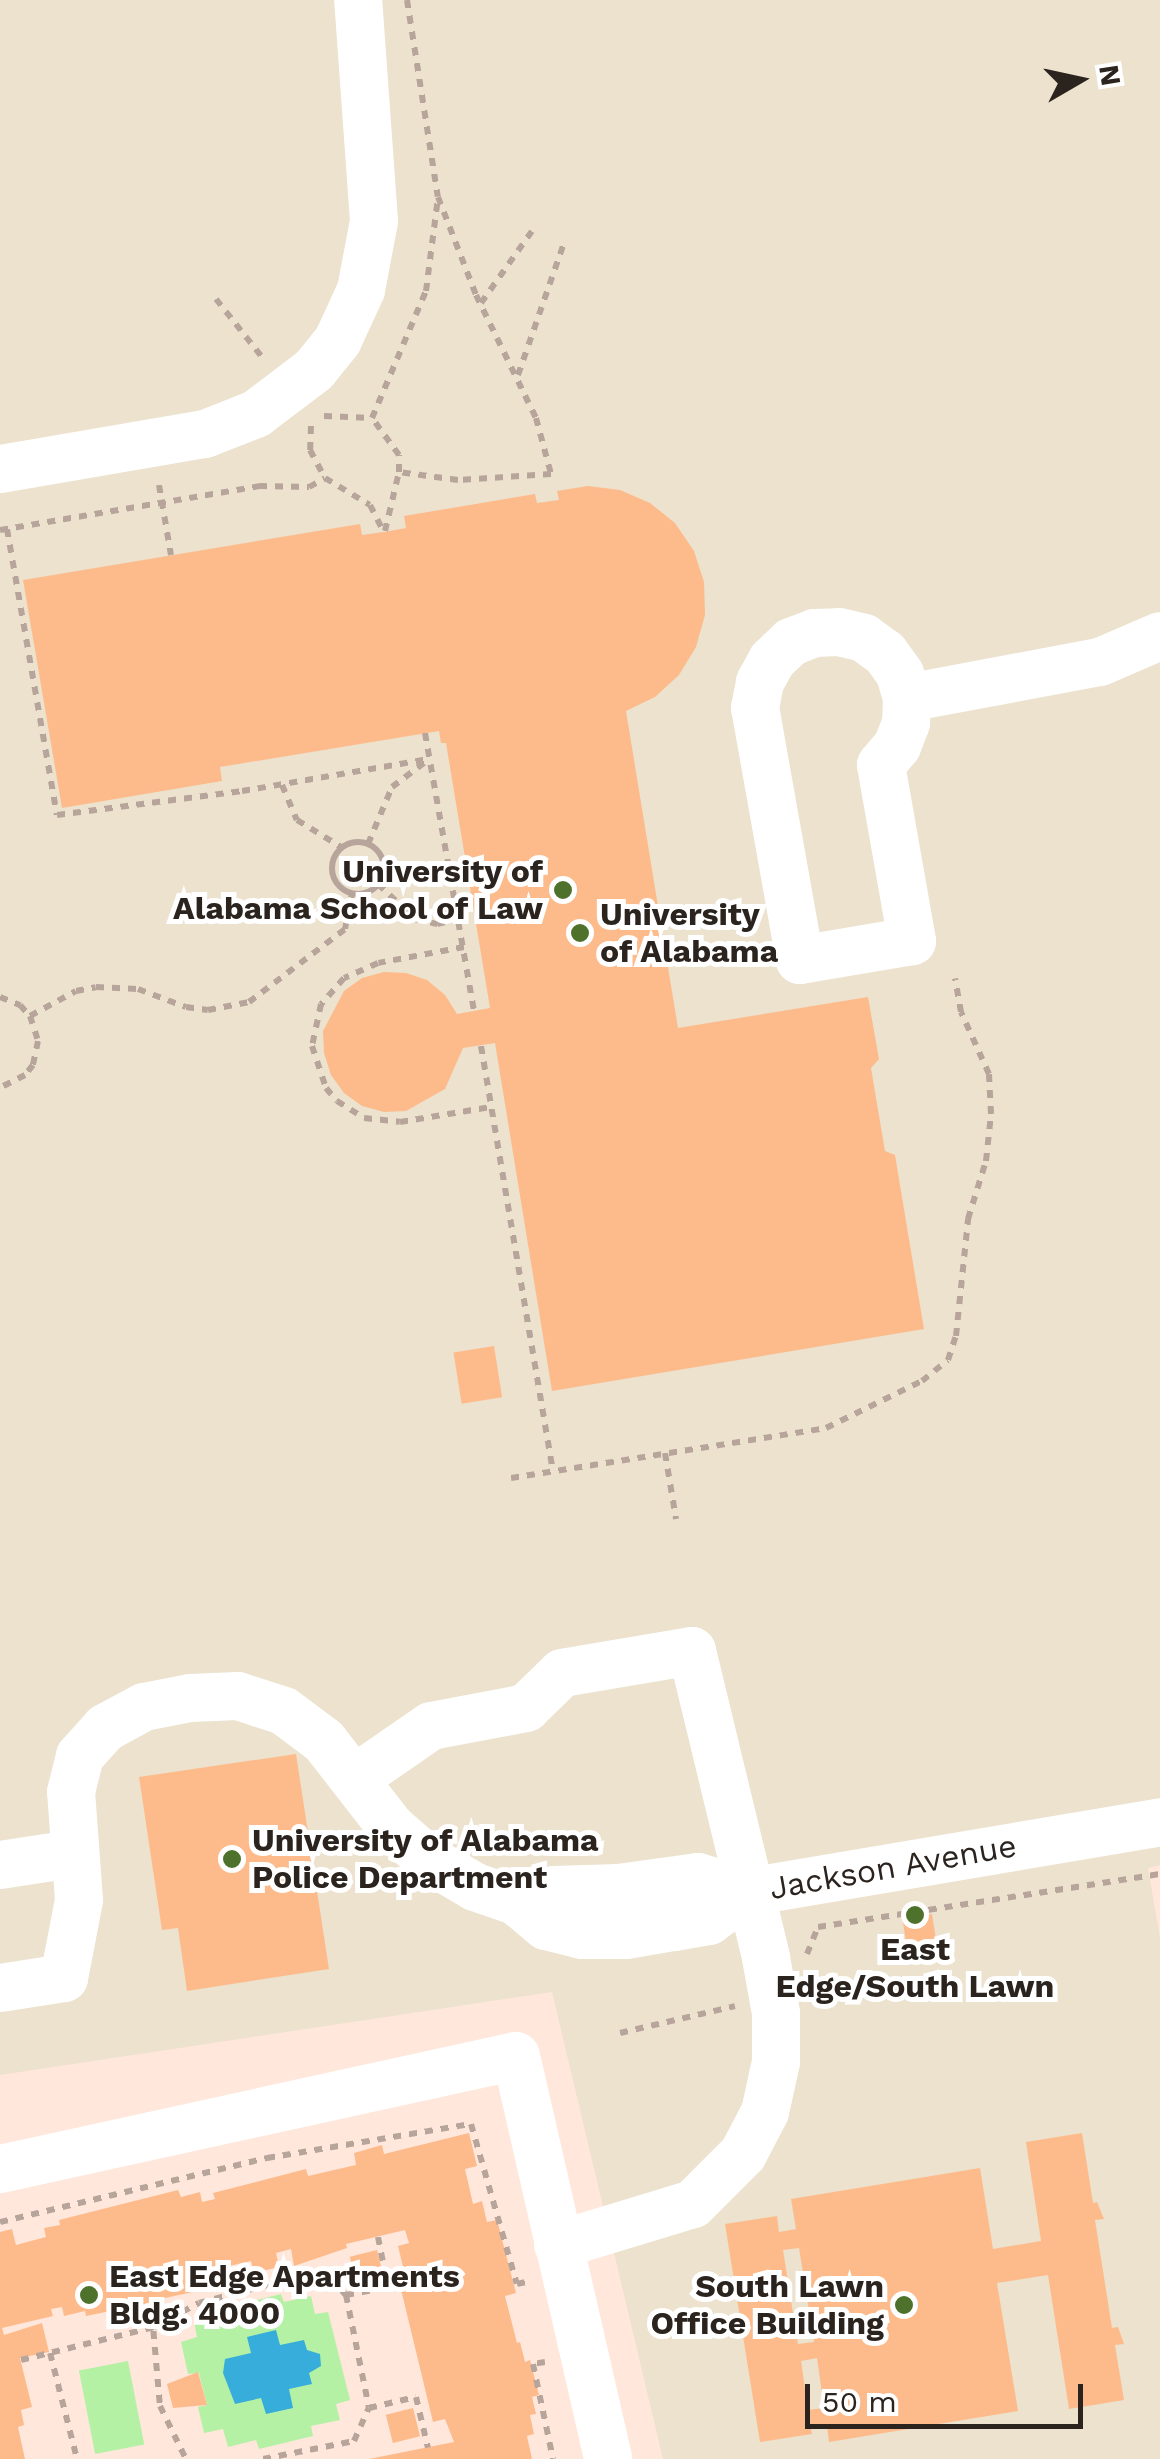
<!DOCTYPE html>
<html>
<head>
<meta charset="utf-8">
<style>
  body { margin:0 }
  #map { position:relative; width:1160px; height:2459px; overflow:hidden; background:#ffe7db; font-family:"Work Sans",sans-serif }
  div>[style] { position:absolute }
  [style*='--x'] { left:calc(var(--x)*1px); top:calc(var(--y)*1px); width:calc(var(--w)*1px); rotate:calc(var(--a)*1deg) }
  .education>* { inset:0; background:#ece2cd }
  .green>* { inset:0; background:#b4f1a5; transform-origin:0 0 }
  .water>* { inset:0; background:#37addc }
  .building>* { inset:0; background:#fdbb8c; transform-origin:0 0 }
  .path>* { height:6px; margin-top:-3px; transform-origin:0; background:repeating-linear-gradient(90deg,#b7a59b 0 8px,transparent 0 16px) }
  .path>.ring { margin:-3px; padding:0; box-sizing:content-box; background:none; border:6px solid #b7a59b; border-radius:50% }
  .minor>* { height:48px; margin:-24px; padding:0 24px; transform-origin:24px; border-radius:24px; background:#fff }
  .dots>* { width:28px; height:28px; translate:-50% -50%; box-sizing:border-box; border:5px solid #fff; border-radius:50% }
  span { translate:-50% -50%; white-space:nowrap; text-align:center; line-height:1.15; -webkit-text-stroke:10px #fff; paint-order:stroke }
  .poi-label { font-size:32px; color:#2b231e; font-weight:700 }
  .right { translate:-100% -50%; text-align:right }
  .left { translate:0 -50%; text-align:left }
  .street-label { font-size:32px; color:#2b231e }
  .north { position:absolute; left:1030px; top:30px; width:100px; height:100px; -webkit-text-stroke:8px #fff; paint-order:stroke; rotate:81deg; font-size:28px; font-weight:700; line-height:40px; text-align:center; color:#2b231e }
  .north::after { content:''; display:block; margin:auto; width:35px; height:45px; background:#2b231e; clip-path:polygon(50% 0,100% 100%,50% 72%,0 100%) }
  .scale { position:absolute; left:805px; top:2384px; width:278px; height:45px; box-sizing:border-box; border:5px solid #2b231e; border-top:0; padding-left:12px; font-size:30px; line-height:35px; white-space:nowrap; color:#2b231e; -webkit-text-stroke:8px #fff; paint-order:stroke }
</style>
</head>
<body>
<div id="map">
  <div class="education">
    <div style="clip-path:polygon(0 0,1160px 0,1160px 1865px,1148px 1868px,1160px 1938px,1160px 2459px,663px 2459px,552px 1992px,0 2075px)"></div>
  </div>
  <div class="green">
    <div style="clip-path:polygon(281px 2294px,284px 2302px,311px 2296px,315px 2314px,328px 2312px,350px 2400px,336px 2404px,340px 2420px,311px 2426px,313px 2436px,259px 2449px,256px 2440px,228px 2447px,223px 2429px,204px 2433px,198px 2407px,207px 2405px,199px 2373px,188px 2374px,181px 2342px,197px 2337px,194px 2322px,225px 2315px,224px 2308px)"></div>
    <div style="left:128px;top:2361px;width:85px;height:50px;rotate:79deg"></div>
  </div>
  <div class="water">
    <div style="clip-path:polygon(276px 2330px,280px 2345px,304px 2340px,307px 2350px,320px 2354px,321px 2366px,309px 2373px,312px 2384px,289px 2389px,293px 2408px,266px 2414px,261px 2398px,235px 2404px,223px 2373px,225px 2359px,251px 2353px,247px 2337px)"></div>
  </div>
  <div class="building">
    <div style="clip-path:polygon(588px 486px,620px 490px,650px 503px,675px 523px,694px 551px,704px 582px,705px 615px,696px 647px,679px 675px,655px 697px,626px 711px,678px 1028px,868px 997px,879px 1059px,871px 1068px,885px 1151px,895px 1155px,924px 1329px,552px 1391px,495px 1043px,463px 1048px,445px 1089px,406px 1111px,384px 1112px,362px 1106px,344px 1093px,331px 1075px,324px 1053px,323px 1031px,344px 991px,362px 978px,384px 972px,406px 973px,427px 980px,445px 995px,457px 1014px,490px 1008px,446px 743px,441px 743px,439px 731px,220px 767px,222px 781px,62px 808px,23px 580px,360px 524px,362px 535px,384px 532px,406px 528px,404px 516px,535px 494px,537px 503px,559px 500px,557px 491px)"></div>
    <div style="left:494px;top:1346px;width:52px;height:41px;rotate:81deg"></div>
    <div style="clip-path:polygon(296px 1754px,329px 1969px,187px 1991px,178px 1928px,162px 1930px,139px 1777px)"></div>
    <div style="left:932px;top:1914px;width:26px;height:30px;rotate:81deg"></div>
    <div style="clip-path:polygon(469px 2133px,477px 2166px,465px 2169px,473px 2204px,482px 2201px,487px 2222px,497px 2220px,516px 2293px,505px 2296px,517px 2343px,520px 2342px,525px 2362px,530px 2360px,539px 2395px,532px 2397px,536px 2414px,530px 2415px,534px 2434px,527px 2436px,532px 2459px,369px 2459px,454px 2442px,445px 2419px,433px 2422px,398px 2277px,405px 2275px,398px 2246px,409px 2243px,405px 2230px,346px 2244px,347px 2248px,294px 2266px,291px 2249px,276px 2253px,279px 2267px,254px 2273px,251px 2261px,216px 2269px,219px 2279px,200px 2283px,202px 2290px,156px 2300px,159px 2314px,133px 2320px,130px 2307px,86px 2316px,85px 2311px,64px 2316px,62px 2307px,51px 2309px,53px 2316px,2px 2328px,4px 2335px,42px 2323px,49px 2352px,20px 2358px,32px 2407px,21px 2410px,24px 2425px,18px 2427px,25px 2459px,0 2459px,0 2232px,12px 2229px,16px 2245px,46px 2237px,44px 2228px,60px 2225px,59px 2220px,178px 2190px,181px 2197px,200px 2192px,202px 2202px,215px 2199px,213px 2193px,306px 2169px,308px 2176px,356px 2165px,354px 2153px,382px 2145px,384px 2154px)"></div>
    <div style="clip-path:polygon(evenodd,1082px 2133px,1093px 2203px,1097px 2202px,1104px 2219px,1095px 2220px,1112px 2328px,1118px 2327px,1124px 2344px,1115px 2345px,1124px 2400px,1069px 2409px,1048px 2275px,997px 2283px,1018px 2411px,829px 2442px,827px 2426px,811px 2429px,812px 2434px,760px 2442px,725px 2224px,777px 2216px,779px 2232px,796px 2229px,791px 2199px,980px 2168px,993px 2249px,1041px 2241px,1026px 2142px,1082px 2133px,799px 2248px,814px 2342px,798px 2344px,783px 2250px,799px 2248px,1082px 2133px,817px 2358px,824px 2408px,808px 2410px,801px 2361px,817px 2358px)"></div>
    <div style="left:377px;top:2250px;width:29px;height:28px;rotate:76deg"></div>
    <div style="clip-path:polygon(198px 2372px,207px 2405px,173px 2408px,167px 2384px)"></div>
    <div style="left:413px;top:2408px;width:29px;height:28px;rotate:76deg"></div>
  </div>
  <div class="path">
    <div style="--x:407;--y:0;--w:199;--a:81.1"></div>
    <div style="--x:438;--y:197;--w:105;--a:68.8"></div>
    <div style="--x:476;--y:295;--w:137;--a:64"></div>
    <div style="--x:536;--y:418;--w:58;--a:75"></div>
    <div style="--x:551;--y:474;--w:93;--a:176.3"></div>
    <div style="--x:458;--y:480;--w:60;--a:-172.3"></div>
    <div style="--x:399;--y:472;--w:17;--a:-90"></div>
    <div style="--x:399;--y:455;--w:46;--a:-126.1"></div>
    <div style="--x:372;--y:418;--w:138;--a:-67"></div>
    <div style="--x:426;--y:291;--w:95;--a:-82.7"></div>
    <div style="--x:216;--y:299;--w:74;--a:51.6"></div>
    <div style="--x:481;--y:303;--w:88;--a:-54.7"></div>
    <div style="--x:518;--y:375;--w:137;--a:-70.8"></div>
    <div style="--x:324;--y:416;--w:48;--a:2.4"></div>
    <div style="--x:311;--y:426;--w:24;--a:92"></div>
    <div style="--x:310;--y:450;--w:32;--a:62"></div>
    <div style="--x:325;--y:478;--w:52;--a:31"></div>
    <div style="--x:370;--y:505;--w:30;--a:63"></div>
    <div style="--x:159;--y:485;--w:71;--a:80.3"></div>
    <div style="--x:7;--y:529;--w:290;--a:80.1"></div>
    <div style="--x:57;--y:815;--w:187;--a:-7.4"></div>
    <div style="--x:242;--y:791;--w:191;--a:-9.7"></div>
    <div style="--x:0;--y:530;--w:263;--a:-9.6"></div>
    <div style="--x:259;--y:486;--w:50;--a:1.1"></div>
    <div style="--x:309;--y:487;--w:18;--a:-29"></div>
    <div style="--x:385;--y:531;--w:61;--a:-76.7"></div>
    <div style="--x:425;--y:733;--w:281;--a:80"></div>
    <div style="--x:282;--y:785;--w:38;--a:67"></div>
    <div style="--x:297;--y:820;--w:52;--a:31.5"></div>
    <div class="ring" style="left:332px;top:842px;width:46px;height:46px"></div>
    <div style="--x:368;--y:844;--w:62;--a:-67.2"></div>
    <div style="--x:392;--y:787;--w:41;--a:-37.1"></div>
    <div style="--x:378;--y:884;--w:51;--a:43.4"></div>
    <div style="--x:415;--y:919;--w:23;--a:13"></div>
    <div style="--x:437;--y:924;--w:23;--a:-13"></div>
    <div style="--x:464;--y:947;--w:87;--a:169.5"></div>
    <div style="--x:378;--y:963;--w:37;--a:156"></div>
    <div style="--x:344;--y:978;--w:35;--a:131"></div>
    <div style="--x:321;--y:1004;--w:43;--a:102.1"></div>
    <div style="--x:312;--y:1046;--w:44;--a:71.6"></div>
    <div style="--x:326;--y:1088;--w:17;--a:50"></div>
    <div style="--x:337;--y:1101;--w:32;--a:32"></div>
    <div style="--x:364;--y:1118;--w:36;--a:6"></div>
    <div style="--x:400;--y:1122;--w:92;--a:-9.4"></div>
    <div style="--x:0;--y:997;--w:22;--a:22"></div>
    <div style="--x:20;--y:1005;--w:15;--a:48"></div>
    <div style="--x:30;--y:1016;--w:26;--a:72"></div>
    <div style="--x:38;--y:1041;--w:25;--a:102"></div>
    <div style="--x:33;--y:1065;--w:13;--a:129"></div>
    <div style="--x:25;--y:1075;--w:28;--a:153"></div>
    <div style="--x:30;--y:1016;--w:52;--a:-28.5"></div>
    <div style="--x:76;--y:991;--w:20;--a:-11"></div>
    <div style="--x:96;--y:987;--w:42;--a:2.7"></div>
    <div style="--x:138;--y:989;--w:51;--a:20.6"></div>
    <div style="--x:186;--y:1007;--w:22;--a:8"></div>
    <div style="--x:208;--y:1010;--w:42;--a:-11"></div>
    <div style="--x:249;--y:1002;--w:121;--a:-37.2"></div>
    <div style="--x:345;--y:929;--w:36;--a:-79"></div>
    <div style="--x:481;--y:1046;--w:430;--a:80.4"></div>
    <div style="--x:665;--y:1453;--w:67;--a:80.5"></div>
    <div style="--x:511;--y:1478;--w:319;--a:-9"></div>
    <div style="--x:826;--y:1428;--w:107;--a:-26.1"></div>
    <div style="--x:922;--y:1381;--w:33;--a:-39"></div>
    <div style="--x:948;--y:1360;--w:25;--a:-72"></div>
    <div style="--x:956;--y:1336;--w:118;--a:-84.1"></div>
    <div style="--x:968;--y:1219;--w:61;--a:-72.8"></div>
    <div style="--x:986;--y:1161;--w:47;--a:-83.9"></div>
    <div style="--x:991;--y:1114;--w:40;--a:-92.9"></div>
    <div style="--x:989;--y:1074;--w:68;--a:-114.3"></div>
    <div style="--x:961;--y:1012;--w:34;--a:-100"></div>
    <div style="--x:807;--y:1954;--w:29;--a:-68"></div>
    <div style="--x:818;--y:1927;--w:346;--a:-8.8"></div>
    <div style="--x:620;--y:2033;--w:118;--a:-13.2"></div>
    <div style="--x:0;--y:2222;--w:275;--a:-13.5"></div>
    <div style="--x:267;--y:2158;--w:207;--a:-9.5"></div>
    <div style="--x:471;--y:2124;--w:166;--a:74"></div>
    <div style="--x:517;--y:2284;--w:9;--a:-13"></div>
    <div style="--x:378;--y:2237;--w:51;--a:78.7"></div>
    <div style="--x:346;--y:2295;--w:115;--a:78.5"></div>
    <div style="--x:152;--y:2315;--w:91;--a:85"></div>
    <div style="--x:160;--y:2406;--w:59;--a:63.9"></div>
    <div style="--x:50;--y:2353;--w:109;--a:75.7"></div>
    <div style="--x:21;--y:2360;--w:137;--a:-13.9"></div>
    <div style="--x:154;--y:2327;--w:51;--a:-28.1"></div>
    <div style="--x:199;--y:2303;--w:110;--a:-14.8"></div>
    <div style="--x:305;--y:2275;--w:26;--a:9"></div>
    <div style="--x:331;--y:2279;--w:22;--a:47"></div>
    <div style="--x:346;--y:2295;--w:55;--a:-10.5"></div>
    <div style="--x:545;--y:2362;--w:12;--a:171"></div>
    <div style="--x:533;--y:2364;--w:97;--a:78.1"></div>
    <div style="--x:263;--y:2459;--w:93;--a:-11.2"></div>
    <div style="--x:354;--y:2441;--w:36;--a:-66"></div>
    <div style="--x:369;--y:2408;--w:48;--a:-13.2"></div>
    <div style="--x:416;--y:2397;--w:52;--a:76.8"></div>
  </div>
  <div class="minor">
    <div style="--x:0;--y:469;--w:208;--a:-9.7"></div>
    <div style="--x:205;--y:434;--w:55;--a:-21.4"></div>
    <div style="--x:256;--y:414;--w:73;--a:-37.2"></div>
    <div style="--x:314;--y:370;--w:38;--a:-51"></div>
    <div style="--x:338;--y:340;--w:55;--a:-65.3"></div>
    <div style="--x:361;--y:290;--w:70;--a:-79.3"></div>
    <div style="--x:374;--y:221;--w:222;--a:-94.1"></div>
    <div style="--x:839;--y:632;--w:26;--a:13"></div>
    <div style="--x:864;--y:638;--w:26;--a:36"></div>
    <div style="--x:885;--y:653;--w:26;--a:54"></div>
    <div style="--x:900;--y:674;--w:25;--a:74"></div>
    <div style="--x:907;--y:698;--w:25;--a:92"></div>
    <div style="--x:906;--y:723;--w:25;--a:111"></div>
    <div style="--x:897;--y:746;--w:25;--a:130"></div>
    <div style="--x:881;--y:765;--w:179;--a:80"></div>
    <div style="--x:912;--y:941;--w:114;--a:170.4"></div>
    <div style="--x:800;--y:960;--w:256;--a:-100.1"></div>
    <div style="--x:755;--y:708;--w:26;--a:-79"></div>
    <div style="--x:760;--y:682;--w:25;--a:-61"></div>
    <div style="--x:772;--y:660;--w:26;--a:-43"></div>
    <div style="--x:791;--y:642;--w:25;--a:-21"></div>
    <div style="--x:814;--y:633;--w:25;--a:-2"></div>
    <div style="--x:907;--y:698;--w:196;--a:-10.6"></div>
    <div style="--x:1100;--y:662;--w:65;--a:-23.4"></div>
    <div style="--x:354;--y:1779;--w:93;--a:-34.5"></div>
    <div style="--x:431;--y:1726;--w:97;--a:-10.7"></div>
    <div style="--x:526;--y:1708;--w:50;--a:-44.2"></div>
    <div style="--x:562;--y:1673;--w:132;--a:-9.6"></div>
    <div style="--x:692;--y:1651;--w:316;--a:76.4"></div>
    <div style="--x:766;--y:1958;--w:56;--a:79.7"></div>
    <div style="--x:776;--y:2013;--w:49;--a:90"></div>
    <div style="--x:776;--y:2062;--w:51;--a:102.4"></div>
    <div style="--x:765;--y:2112;--w:47;--a:117.6"></div>
    <div style="--x:743;--y:2154;--w:71;--a:135"></div>
    <div style="--x:693;--y:2204;--w:141;--a:163.1"></div>
    <div style="--x:0;--y:1865;--w:73;--a:-8.7"></div>
    <div style="--x:516;--y:1901;--w:40;--a:-16"></div>
    <div style="--x:554;--y:1890;--w:64;--a:-1.8"></div>
    <div style="--x:618;--y:1888;--w:81;--a:-7.8"></div>
    <div style="--x:698;--y:1877;--w:52;--a:16.7"></div>
    <div style="--x:748;--y:1892;--w:418;--a:-9.6"></div>
    <div style="--x:0;--y:1988;--w:65;--a:-8.9"></div>
    <div style="--x:64;--y:1978;--w:79;--a:-79.1"></div>
    <div style="--x:79;--y:1900;--w:108;--a:-94.2"></div>
    <div style="--x:71;--y:1792;--w:37;--a:-76"></div>
    <div style="--x:80;--y:1756;--w:38;--a:-48"></div>
    <div style="--x:105;--y:1728;--w:44;--a:-28.3"></div>
    <div style="--x:144;--y:1707;--w:47;--a:-11.1"></div>
    <div style="--x:190;--y:1698;--w:48;--a:-2.4"></div>
    <div style="--x:238;--y:1696;--w:48;--a:18.1"></div>
    <div style="--x:284;--y:1711;--w:50;--a:36.9"></div>
    <div style="--x:324;--y:1741;--w:109;--a:52.1"></div>
    <div style="--x:391;--y:1827;--w:50;--a:41"></div>
    <div style="--x:429;--y:1860;--w:53;--a:30.4"></div>
    <div style="--x:475;--y:1887;--w:43;--a:18.9"></div>
    <div style="--x:516;--y:1901;--w:39;--a:40"></div>
    <div style="--x:546;--y:1926;--w:37;--a:14"></div>
    <div style="--x:582;--y:1935;--w:44;--a:0"></div>
    <div style="--x:626;--y:1935;--w:49;--a:-9.5"></div>
    <div style="--x:674;--y:1927;--w:36;--a:-10"></div>
    <div style="--x:709;--y:1921;--w:49;--a:-36.6"></div>
    <div style="--x:0;--y:2169;--w:528;--a:-12.35"></div>
    <div style="--x:516;--y:2056;--w:413;--a:77.1"></div>
  </div>
  <div class="dots">
    <div style="left:563px;top:890px;background:#4e722c"></div>
    <div style="left:580px;top:933px;background:#4e722c"></div>
    <div style="left:232px;top:1859px;background:#4e722c"></div>
    <div style="left:915px;top:1915px;background:#4e722c"></div>
    <div style="left:89px;top:2295px;background:#4e722c"></div>
    <div style="left:904px;top:2305px;background:#4e722c"></div>
  </div>
  <div class="poi-label">
    <span class="right" style="left:543px;top:890px">University of<br>Alabama School of Law</span>
    <span class="left" style="left:600px;top:933px">University<br>of Alabama</span>
    <span class="left" style="left:252px;top:1859px">University of Alabama<br>Police Department</span>
    <span style="left:915px;top:1968px">East<br>Edge/South Lawn</span>
    <span class="left" style="left:109px;top:2295px">East Edge Apartments<br>Bldg. 4000</span>
    <span class="right" style="left:884px;top:2305px">South Lawn<br>Office Building</span>
  </div>
  <div class="street-label">
    <span style="left:893px;top:1867px;rotate:-10deg">Jackson Avenue</span>
  </div>
  <div class="north">N</div>
  <div class="scale">50 m</div>
</div>
</body>
</html>
